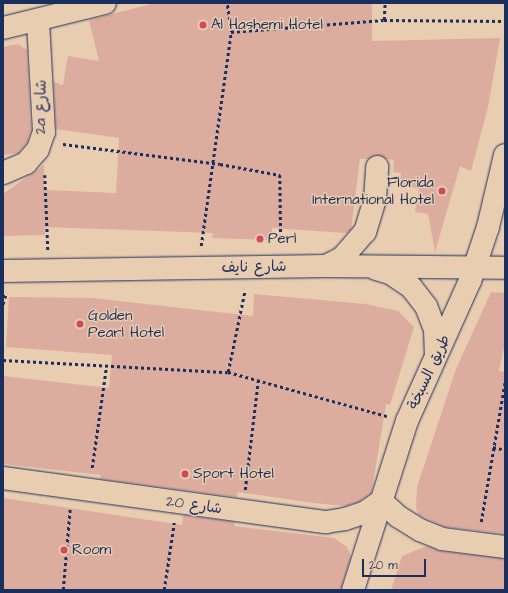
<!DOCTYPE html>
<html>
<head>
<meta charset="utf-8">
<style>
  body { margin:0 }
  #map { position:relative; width:508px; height:593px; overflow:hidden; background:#e9cdb0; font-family:"Architects Daughter","Playpen Sans Arabic",sans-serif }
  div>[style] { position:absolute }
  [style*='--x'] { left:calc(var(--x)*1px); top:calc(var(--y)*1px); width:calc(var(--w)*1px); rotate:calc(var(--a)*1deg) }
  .building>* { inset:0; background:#dcac9e }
  .path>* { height:2.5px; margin-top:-1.25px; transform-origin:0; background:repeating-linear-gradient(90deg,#1b2f5e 0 3px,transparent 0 6px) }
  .roads { filter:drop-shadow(0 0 1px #1b2f5e) drop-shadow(0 0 1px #1b2f5e) }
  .minor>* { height:22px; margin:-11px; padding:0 11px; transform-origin:11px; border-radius:11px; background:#e9cdb0 }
  .dots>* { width:11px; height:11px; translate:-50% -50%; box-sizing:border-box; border:2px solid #e9cdb0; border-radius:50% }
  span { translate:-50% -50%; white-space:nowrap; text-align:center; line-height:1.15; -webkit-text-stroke:3px #e9cdb0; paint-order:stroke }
  .poi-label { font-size:15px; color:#1b2f5e }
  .left { translate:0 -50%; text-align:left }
  .right { translate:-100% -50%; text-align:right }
  .street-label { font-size:15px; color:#1b2f5e }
  .frame { position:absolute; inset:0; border:4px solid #1b2f5e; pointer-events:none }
  .scale { position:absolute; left:362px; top:559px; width:64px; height:18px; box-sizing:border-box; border:2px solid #1b2f5e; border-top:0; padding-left:5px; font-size:12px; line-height:14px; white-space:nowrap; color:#1b2f5e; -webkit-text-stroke:3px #e9cdb0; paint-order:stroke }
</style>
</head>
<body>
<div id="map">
  <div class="building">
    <div style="clip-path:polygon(155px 3px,372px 3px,372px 41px,500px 38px,488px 107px,471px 171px,460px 166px,435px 252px,428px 214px,415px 212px,419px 189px,400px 184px,401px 173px,393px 172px,394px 160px,387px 159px,377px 155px,367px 159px,360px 159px,351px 230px,347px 233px,272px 228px,271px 240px,212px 238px,213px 233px,45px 227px,45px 235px,3px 236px,3px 194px,44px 165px,44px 190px,116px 193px,119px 138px,56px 129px,54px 82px,63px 85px,68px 56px,99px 61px,89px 20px)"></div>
    <div style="clip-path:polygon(18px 44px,27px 50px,31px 130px,27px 143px,18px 153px,3px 155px,3px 47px)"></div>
    <div style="clip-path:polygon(491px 292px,505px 293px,505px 343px,499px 371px,505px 372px,505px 534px,445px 527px,419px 515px,416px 509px,417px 487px,456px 369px)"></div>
    <div style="clip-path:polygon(254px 294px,365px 304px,398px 311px,414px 327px,390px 405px,386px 404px,372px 489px,371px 493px,358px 502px,346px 506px,313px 503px,238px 492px,237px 497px,100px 479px,101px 475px,3px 464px,3px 376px,109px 388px,112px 355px,6px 347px,9px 297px,92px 298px,253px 316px)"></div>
    <div style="clip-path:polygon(3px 498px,182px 525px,183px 515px,235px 522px,234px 526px,334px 538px,347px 547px,351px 556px,341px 590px,3px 590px)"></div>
    <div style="clip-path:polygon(427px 546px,440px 551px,505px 559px,505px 590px,391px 590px,402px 556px)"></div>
  </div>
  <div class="path">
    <div style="--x:384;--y:20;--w:17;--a:-87"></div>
    <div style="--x:231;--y:32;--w:153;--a:-4.5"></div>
    <div style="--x:384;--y:20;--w:121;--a:0.5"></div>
    <div style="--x:63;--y:144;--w:158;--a:7.3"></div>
    <div style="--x:220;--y:164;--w:61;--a:10.4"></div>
    <div style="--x:280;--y:175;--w:71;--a:89.2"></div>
    <div style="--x:45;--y:175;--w:75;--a:87.7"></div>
    <div style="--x:201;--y:246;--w:216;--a:-82"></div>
    <div style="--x:231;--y:32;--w:29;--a:-98"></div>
    <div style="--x:3;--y:304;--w:11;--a:-75"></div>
    <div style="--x:3;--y:360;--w:225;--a:3.1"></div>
    <div style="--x:228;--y:372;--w:165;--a:15.5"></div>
    <div style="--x:228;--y:372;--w:84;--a:-78.3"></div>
    <div style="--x:493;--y:447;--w:12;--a:14"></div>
    <div style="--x:92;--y:468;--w:101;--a:-82"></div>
    <div style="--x:245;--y:490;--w:110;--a:-83.2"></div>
    <div style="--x:481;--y:522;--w:143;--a:-80.3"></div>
    <div style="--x:63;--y:590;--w:81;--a:-85.1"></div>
    <div style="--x:164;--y:590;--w:68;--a:-81.5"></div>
  </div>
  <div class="roads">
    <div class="minor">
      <div style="--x:3;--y:28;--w:105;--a:-13.8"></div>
      <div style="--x:3;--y:173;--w:25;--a:-23"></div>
      <div style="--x:26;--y:163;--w:18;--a:-49"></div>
      <div style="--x:38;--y:149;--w:18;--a:-71"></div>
      <div style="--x:44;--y:132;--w:112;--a:-93.1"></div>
      <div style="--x:326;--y:266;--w:18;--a:-27"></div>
      <div style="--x:342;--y:258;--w:35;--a:-49"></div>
      <div style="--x:365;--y:232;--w:34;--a:-73"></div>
      <div style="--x:375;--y:199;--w:32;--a:-86"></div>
      <div style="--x:376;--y:269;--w:15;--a:16"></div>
      <div style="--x:390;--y:273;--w:25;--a:34"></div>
      <div style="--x:411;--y:287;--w:24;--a:52"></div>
      <div style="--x:426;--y:306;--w:25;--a:69"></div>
      <div style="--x:435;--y:329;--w:24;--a:88"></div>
      <div style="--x:3;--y:271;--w:323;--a:-0.9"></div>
      <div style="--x:326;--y:266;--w:179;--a:0.6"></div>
      <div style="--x:3;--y:478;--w:326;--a:7.8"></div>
      <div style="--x:326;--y:522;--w:19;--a:-9"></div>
      <div style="--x:345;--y:519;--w:20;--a:-18"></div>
      <div style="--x:364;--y:513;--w:21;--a:-35"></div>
      <div style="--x:381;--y:501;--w:24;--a:42"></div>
      <div style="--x:399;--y:517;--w:25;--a:32"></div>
      <div style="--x:420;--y:530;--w:24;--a:22"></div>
      <div style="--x:442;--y:539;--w:64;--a:7.2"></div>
      <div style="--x:353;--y:590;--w:177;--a:-72.3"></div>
      <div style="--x:407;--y:421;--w:154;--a:-65.8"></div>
      <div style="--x:470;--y:281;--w:57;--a:-71.6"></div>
      <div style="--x:488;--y:227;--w:74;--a:-76.7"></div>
    </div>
  </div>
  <div class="dots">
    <div style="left:203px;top:25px;background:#d1495b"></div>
    <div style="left:442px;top:191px;background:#d1495b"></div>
    <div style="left:260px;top:239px;background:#d1495b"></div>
    <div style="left:80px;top:324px;background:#d1495b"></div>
    <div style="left:185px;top:474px;background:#d1495b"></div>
    <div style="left:64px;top:550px;background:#d1495b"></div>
  </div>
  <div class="poi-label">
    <span class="left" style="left:211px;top:25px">Al Hashemi Hotel</span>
    <span class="right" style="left:434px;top:191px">Florida<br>International Hotel</span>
    <span class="left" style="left:268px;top:239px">Perl</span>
    <span class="left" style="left:88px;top:324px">Golden<br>Pearl Hotel</span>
    <span class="left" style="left:193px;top:474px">Sport Hotel</span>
    <span class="left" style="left:72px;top:550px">Room</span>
  </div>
  <div class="street-label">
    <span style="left:41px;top:107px;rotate:-89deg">2a شارع</span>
    <span style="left:254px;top:267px;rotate:-1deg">شارع نايف</span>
    <span style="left:429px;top:372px;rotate:-65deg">طريق السبخة</span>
    <span style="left:194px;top:505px;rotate:8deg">شارع 20</span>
  </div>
  <div class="frame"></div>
  <div class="scale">20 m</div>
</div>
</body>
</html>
